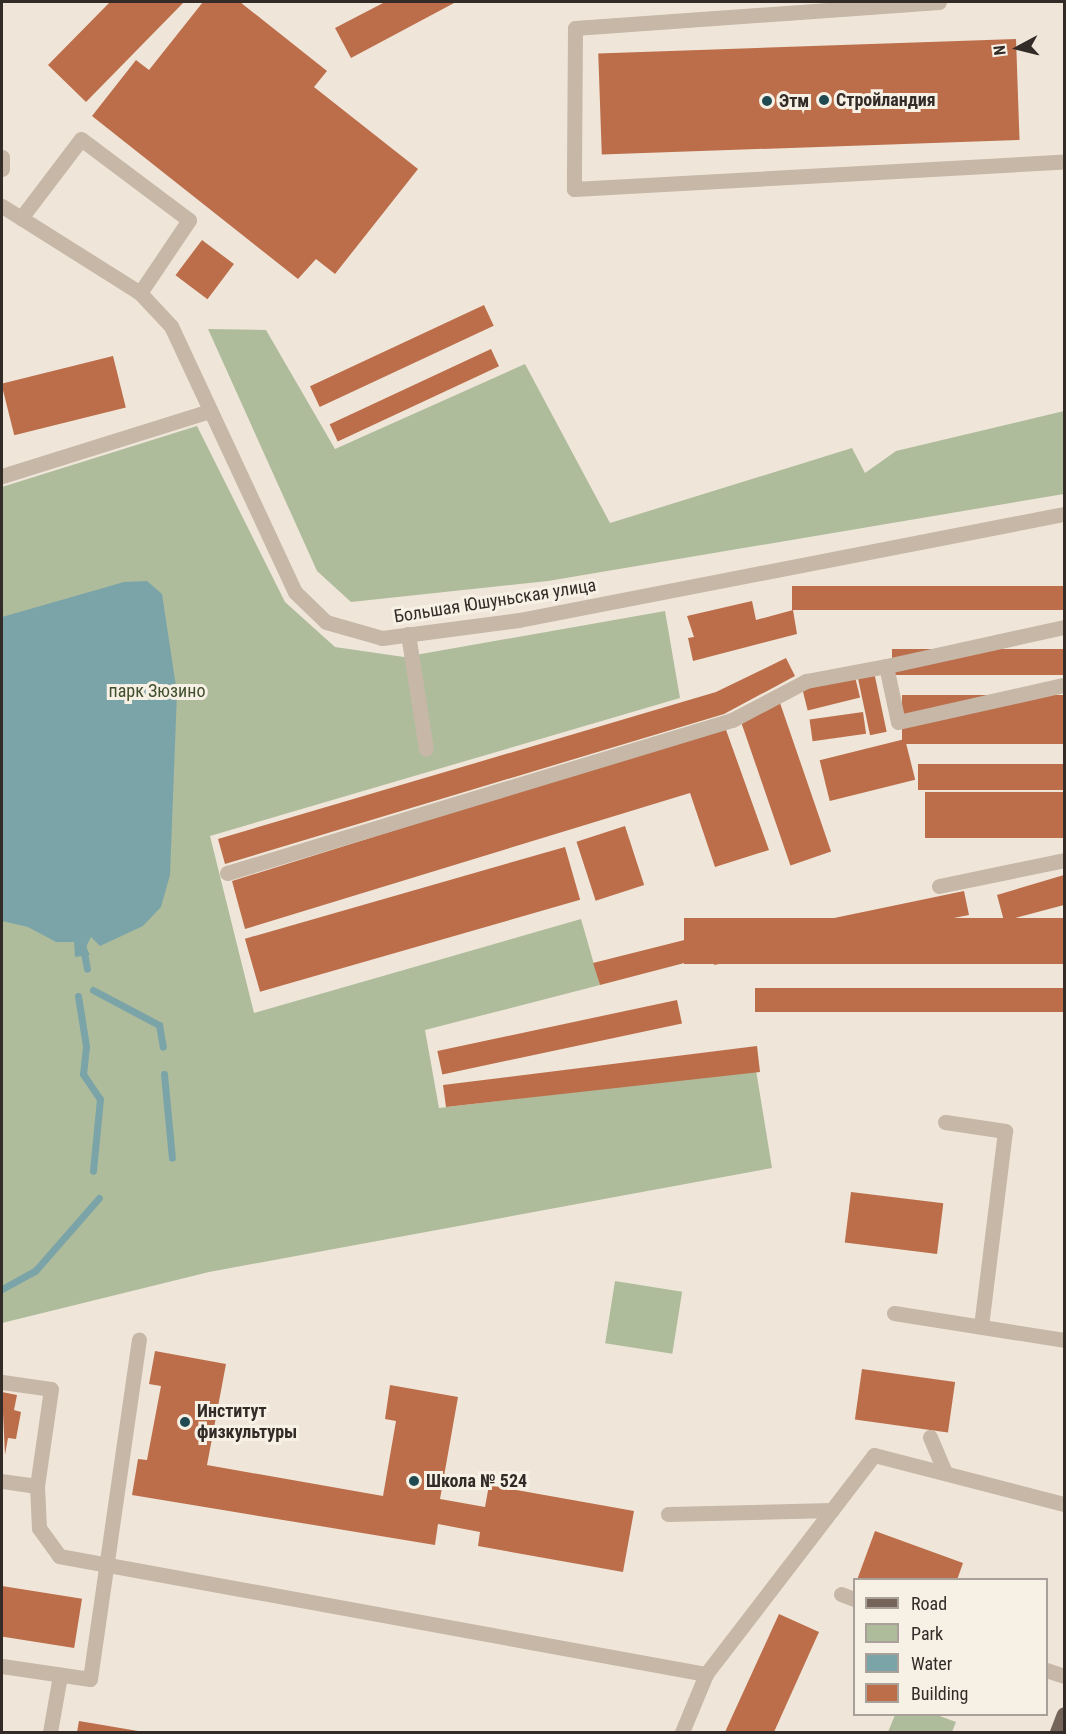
<!DOCTYPE html>
<html>
<head>
<meta charset="utf-8">
<style>
  body { margin:0 }
  #map { position:relative; width:1066px; height:1734px; overflow:hidden; background:#efe6d9; font-family:"Roboto Condensed",sans-serif }
  div>[style] { position:absolute }
  [style*='--x'] { left:calc(var(--x)*1px); top:calc(var(--y)*1px); width:calc(var(--w)*1px); rotate:calc(var(--a)*1deg) }
  .green>* { inset:0; background:#afbc9b; transform-origin:0 0 }
  .water>* { inset:0; background:#7ba4a9 }
  .stream>* { height:7px; margin:-3.5px; padding:0 3.5px; transform-origin:3.5px; border-radius:3.5px; background:#7ba4a9 }
  .building>* { inset:0; background:#bc6e4a; transform-origin:0 0 }
  .minor>* { height:15px; margin:-7.5px; padding:0 7.5px; transform-origin:7.5px; border-radius:7.5px; background:#c6b7a7 }
  .major>* { height:15px; margin:-7.5px; padding:0 7.5px; transform-origin:7.5px; border-radius:7.5px; background:#746459 }
  .dots>* { width:16px; height:16px; translate:-50% -50%; box-sizing:border-box; border:3px solid #f7f0e5; border-radius:50% }
  span { translate:-50% -50%; white-space:nowrap; text-align:center; line-height:1.15; -webkit-text-stroke:6px #f7f0e5; paint-order:stroke }
  .poi-label { font-size:18px; color:#332b27; font-weight:700 }
  .left { translate:0 -50%; text-align:left }
  .street-label { font-size:18px; color:#332b27 }
  .park-label { font-size:18px; color:#404f2c }
  .frame { position:absolute; inset:0; border:3px solid #332b27; pointer-events:none }
  .legend { position:absolute; left:853px; top:1578px; width:195px; height:138px; box-sizing:border-box; background:#f7f0e5; border:2px solid #a9a199; margin:0; padding:8px 10px; list-style:none; font-size:18px; color:#332b27 }
  .legend li { display:flex; align-items:center; gap:12px; height:30px }
  .legend b { width:30px; border:2px solid #a9a199 }
  .north { position:absolute; left:988px; top:18px; width:60px; height:60px; -webkit-text-stroke:4px #f7f0e5; paint-order:stroke; rotate:263deg; font-size:16px; font-weight:700; line-height:24px; text-align:center; color:#332b27 }
  .north::after { content:''; display:block; margin:auto; width:21px; height:27px; background:#332b27; clip-path:polygon(50% 0,100% 100%,50% 72%,0 100%) }
</style>
</head>
<body>
<div id="map">
  <div class="green">
    <div style="clip-path:polygon(208px 329px,266px 330px,335px 449px,525px 364px,610px 523px,852px 448px,865px 473px,896px 451px,1064px 411px,1064px 494px,548px 581px,351px 602px,317px 571px)"></div>
    <div style="clip-path:polygon(197px 426px,285px 602px,335px 647px,404px 657px,665px 611px,680px 698px,210px 836px,254px 1013px,581px 919px,600px 985px,425px 1030px,439px 1108px,756px 1070px,772px 1168px,209px 1272px,2px 1323px,2px 487px)"></div>
    <div style="left:615px;top:1281px;width:68px;height:63px;rotate:9deg"></div>
    <div style="clip-path:polygon(895px 1715px,937px 1715px,956px 1722px,952px 1732px,888px 1732px)"></div>
  </div>
  <div class="water">
    <div style="clip-path:polygon(147px 581px,162px 594px,177px 693px,170px 875px,161px 907px,143px 926px,100px 946px,91px 937px,86px 947px,90px 955px,75px 957px,74px 942px,56px 942px,28px 927px,2px 921px,2px 617px,124px 582px)"></div>
  </div>
  <div class="stream">
    <div style="--x:83;--y:948;--w:21;--a:79"></div>
    <div style="--x:93;--y:990;--w:75;--a:27.9"></div>
    <div style="--x:159;--y:1025;--w:22;--a:80"></div>
    <div style="--x:78;--y:996;--w:51;--a:80.9"></div>
    <div style="--x:86;--y:1046;--w:28;--a:96"></div>
    <div style="--x:83;--y:1074;--w:30;--a:56"></div>
    <div style="--x:100;--y:1099;--w:72;--a:95.6"></div>
    <div style="--x:164;--y:1074;--w:84;--a:84.6"></div>
    <div style="--x:2;--y:1289;--w:38;--a:-29"></div>
    <div style="--x:35;--y:1271;--w:97;--a:-48.8"></div>
  </div>
  <div class="building">
    <div style="clip-path:polygon(110px 2px,184px 2px,86px 102px,48px 65px)"></div>
    <div style="clip-path:polygon(203px 2px,240px 2px,327px 71px,314px 87px,418px 169px,335px 274px,316px 259px,298px 279px,92px 116px,136px 60px,149px 70px)"></div>
    <div style="clip-path:polygon(385px 2px,456px 2px,351px 58px,335px 28px)"></div>
    <div style="left:1016px;top:39px;width:101px;height:418px;rotate:88deg"></div>
    <div style="left:202px;top:240px;width:40px;height:44px;rotate:37deg"></div>
    <div style="left:484px;top:305px;width:23px;height:192px;rotate:65deg"></div>
    <div style="left:491px;top:349px;width:19px;height:178px;rotate:65deg"></div>
    <div style="left:113px;top:356px;width:53px;height:115px;rotate:76deg"></div>
    <div style="left:1064px;top:586px;width:24px;height:272px;rotate:90deg"></div>
    <div style="clip-path:polygon(752px 601px,756px 620px,793px 610px,797px 634px,693px 661px,688px 638px,694px 637px,687px 616px)"></div>
    <div style="left:1064px;top:649px;width:26px;height:172px;rotate:90deg"></div>
    <div style="clip-path:polygon(786px 658px,795px 676px,724px 714px,225px 864px,218px 839px,716px 692px)"></div>
    <div style="left:874px;top:672px;width:61px;height:17px;rotate:78deg"></div>
    <div style="left:855px;top:677px;width:21px;height:54px;rotate:76deg"></div>
    <div style="left:1064px;top:695px;width:49px;height:162px;rotate:90deg"></div>
    <div style="left:780px;top:703px;width:157px;height:43px;rotate:71deg"></div>
    <div style="left:863px;top:712px;width:22px;height:54px;rotate:82deg"></div>
    <div style="clip-path:polygon(725px 727px,769px 850px,715px 867px,690px 793px,245px 929px,232px 881px)"></div>
    <div style="left:905px;top:739px;width:42px;height:88px;rotate:76deg"></div>
    <div style="left:1064px;top:764px;width:26px;height:146px;rotate:90deg"></div>
    <div style="left:1064px;top:792px;width:46px;height:139px;rotate:90deg"></div>
    <div style="left:625px;top:826px;width:62px;height:51px;rotate:72deg"></div>
    <div style="left:565px;top:847px;width:55px;height:333px;rotate:74deg"></div>
    <div style="clip-path:polygon(1064px 875px,1064px 905px,1004px 921px,997px 895px)"></div>
    <div style="clip-path:polygon(964px 891px,969px 915px,714px 965px,715px 955px,600px 985px,593px 963px,744px 925px,747px 936px)"></div>
    <div style="left:1064px;top:918px;width:46px;height:380px;rotate:90deg"></div>
    <div style="left:1064px;top:988px;width:24px;height:309px;rotate:90deg"></div>
    <div style="left:677px;top:1000px;width:24px;height:245px;rotate:78deg"></div>
    <div style="clip-path:polygon(757px 1046px,760px 1072px,446px 1107px,443px 1085px)"></div>
    <div style="left:851px;top:1192px;width:93px;height:51px;rotate:7deg"></div>
    <div style="clip-path:polygon(155px 1351px,226px 1364px,207px 1465px,383px 1496px,396px 1421px,385px 1419px,390px 1385px,458px 1397px,440px 1499px,485px 1507px,489px 1485px,634px 1511px,623px 1572px,478px 1546px,480px 1532px,438px 1524px,435px 1545px,132px 1495px,138px 1459px,147px 1460px,161px 1386px,149px 1384px)"></div>
    <div style="left:862px;top:1369px;width:94px;height:51px;rotate:8deg"></div>
    <div style="clip-path:polygon(2px 1392px,17px 1395px,14px 1410px,21px 1412px,16px 1439px,8px 1438px,5px 1455px)"></div>
    <div style="clip-path:polygon(875px 1531px,963px 1563px,957px 1580px,857px 1580px)"></div>
    <div style="left:2px;top:1586px;width:81px;height:50px;rotate:9deg"></div>
    <div style="clip-path:polygon(779px 1614px,819px 1632px,774px 1732px,725px 1732px)"></div>
    <div style="clip-path:polygon(79px 1721px,138px 1731px,138px 1732px,77px 1732px)"></div>
  </div>
  <div class="minor">
    <div style="--x:939;--y:2;--w:365;--a:175.9"></div>
    <div style="--x:575;--y:28;--w:161;--a:90.4"></div>
    <div style="--x:574;--y:189;--w:491;--a:-3.2"></div>
    <div style="--x:2;--y:157;--w:12;--a:90"></div>
    <div style="--x:2;--y:206;--w:163;--a:32.2"></div>
    <div style="--x:140;--y:293;--w:45;--a:46.8"></div>
    <div style="--x:171;--y:326;--w:293;--a:65"></div>
    <div style="--x:295;--y:592;--w:43;--a:44.1"></div>
    <div style="--x:326;--y:622;--w:58;--a:15.9"></div>
    <div style="--x:382;--y:638;--w:138;--a:-7.5"></div>
    <div style="--x:519;--y:620;--w:555;--a:-11.01"></div>
    <div style="--x:21;--y:218;--w:99;--a:-52.8"></div>
    <div style="--x:81;--y:139;--w:135;--a:36.9"></div>
    <div style="--x:189;--y:220;--w:88;--a:123.9"></div>
    <div style="--x:2;--y:476;--w:218;--a:-17.4"></div>
    <div style="--x:1064;--y:627;--w:182;--a:167.6"></div>
    <div style="--x:886;--y:666;--w:57;--a:77.9"></div>
    <div style="--x:898;--y:722;--w:170;--a:-12.6"></div>
    <div style="--x:408;--y:634;--w:116;--a:81.1"></div>
    <div style="--x:227;--y:873;--w:528;--a:-16.86"></div>
    <div style="--x:732;--y:720;--w:84;--a:-27.8"></div>
    <div style="--x:806;--y:681;--w:81;--a:-10.6"></div>
    <div style="--x:939;--y:886;--w:128;--a:-11.7"></div>
    <div style="--x:945;--y:1122;--w:61;--a:8.5"></div>
    <div style="--x:1005;--y:1131;--w:197;--a:97"></div>
    <div style="--x:894;--y:1313;--w:172;--a:9"></div>
    <div style="--x:2;--y:1382;--w:49;--a:8.1"></div>
    <div style="--x:51;--y:1389;--w:98;--a:98.2"></div>
    <div style="--x:37;--y:1486;--w:35;--a:-172"></div>
    <div style="--x:930;--y:1437;--w:39;--a:67"></div>
    <div style="--x:37;--y:1486;--w:42;--a:87.3"></div>
    <div style="--x:39;--y:1528;--w:34;--a:54"></div>
    <div style="--x:59;--y:1556;--w:658;--a:10.34"></div>
    <div style="--x:668;--y:1514;--w:164;--a:-1.4"></div>
    <div style="--x:841;--y:1594;--w:14;--a:21"></div>
    <div style="--x:2;--y:1666;--w:89;--a:8.4"></div>
    <div style="--x:90;--y:1679;--w:343;--a:-81.8"></div>
    <div style="--x:1046;--y:1670;--w:19;--a:18"></div>
    <div style="--x:50;--y:1732;--w:58;--a:-80"></div>
    <div style="--x:682;--y:1732;--w:63;--a:-67.5"></div>
    <div style="--x:706;--y:1674;--w:276;--a:-52.5"></div>
    <div style="--x:874;--y:1455;--w:196;--a:14.5"></div>
  </div>
  <div class="major">
    <div style="--x:1057;--y:1732;--w:19;--a:-69"></div>
  </div>
  <div class="dots">
    <div style="left:824px;top:100px;background:#204a51"></div>
    <div style="left:767px;top:101px;background:#204a51"></div>
    <div style="left:185px;top:1422px;background:#204a51"></div>
    <div style="left:414px;top:1481px;background:#204a51"></div>
  </div>
  <div class="poi-label">
    <span class="left" style="left:836px;top:100px">Стройландия</span>
    <span class="left" style="left:779px;top:101px">Этм</span>
    <span class="left" style="left:197px;top:1422px">Институт<br>физкультуры</span>
    <span class="left" style="left:426px;top:1481px">Школа № 524</span>
  </div>
  <div class="street-label">
    <span style="left:495px;top:601px;rotate:-9deg">Большая Юшуньская улица</span>
  </div>
  <div class="park-label">
    <span style="left:157px;top:691px">парк Зюзино</span>
  </div>
  <div class="frame"></div>
  <ul class="legend">
  <li><b style="height:8px;background:#746459"></b>Road</li>
  <li><b style="height:16px;background:#afbc9b"></b>Park</li>
  <li><b style="height:16px;background:#7ba4a9"></b>Water</li>
  <li><b style="height:16px;background:#bc6e4a"></b>Building</li>
  </ul>
  <div class="north">N</div>
</div>
</body>
</html>
